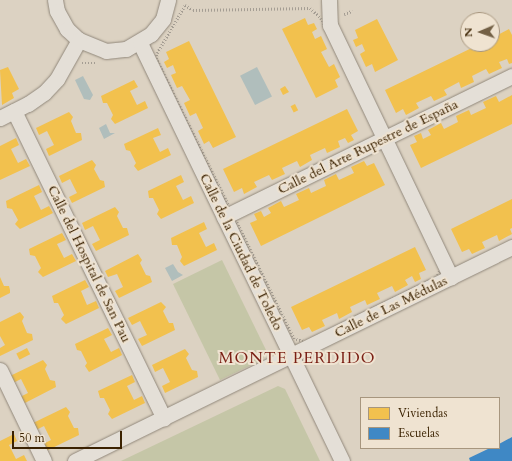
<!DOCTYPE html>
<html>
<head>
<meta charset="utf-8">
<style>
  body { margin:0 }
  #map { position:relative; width:512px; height:461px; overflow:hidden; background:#dcd2c2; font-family:Cardo,serif }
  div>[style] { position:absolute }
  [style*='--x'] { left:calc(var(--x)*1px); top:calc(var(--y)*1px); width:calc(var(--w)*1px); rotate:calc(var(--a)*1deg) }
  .green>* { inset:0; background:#c5c6a7 }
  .water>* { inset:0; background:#b0bebc; transform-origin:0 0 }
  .homes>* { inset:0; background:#f2c14e; transform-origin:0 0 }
  .schools>* { inset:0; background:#3f88c5 }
  .path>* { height:2.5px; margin-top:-1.25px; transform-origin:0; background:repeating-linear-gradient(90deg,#a49d93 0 1px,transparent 0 3px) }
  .roads { filter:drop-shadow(0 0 1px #91887b) drop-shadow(0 0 1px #91887b) }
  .minor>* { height:15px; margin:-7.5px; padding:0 7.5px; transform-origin:7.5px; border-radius:7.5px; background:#e4dfd7 }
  span { translate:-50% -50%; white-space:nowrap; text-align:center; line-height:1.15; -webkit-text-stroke:4px #efe3d1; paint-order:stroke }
  .street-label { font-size:14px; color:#3b2201 }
  .quarter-label { font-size:16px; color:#7a1f14; letter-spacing:1px }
  .legend { position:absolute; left:360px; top:397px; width:140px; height:52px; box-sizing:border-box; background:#efe3d1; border:1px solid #a7967e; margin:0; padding:5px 7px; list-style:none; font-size:12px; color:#3b2201 }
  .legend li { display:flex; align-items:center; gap:8px; height:20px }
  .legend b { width:20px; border:1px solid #a7967e }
  .north { position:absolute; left:460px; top:12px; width:40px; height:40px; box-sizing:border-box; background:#efe3d1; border:1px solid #a7967e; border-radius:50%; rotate:268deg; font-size:11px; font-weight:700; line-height:16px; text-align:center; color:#3b2201 }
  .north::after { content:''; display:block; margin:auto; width:14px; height:18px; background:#736045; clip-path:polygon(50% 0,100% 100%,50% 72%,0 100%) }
  .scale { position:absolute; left:12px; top:431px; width:110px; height:18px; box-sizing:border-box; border:2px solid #3b2201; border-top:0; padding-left:5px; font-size:12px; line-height:14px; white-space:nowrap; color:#3b2201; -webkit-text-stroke:3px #efe3d1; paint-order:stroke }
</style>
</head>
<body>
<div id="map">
  <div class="green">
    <div style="clip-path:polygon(222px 260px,267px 352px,262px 360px,220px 380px,173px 284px)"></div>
    <div style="clip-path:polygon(278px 386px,285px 389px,320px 461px,121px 461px)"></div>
  </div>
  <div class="water">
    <div style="left:257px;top:67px;width:33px;height:19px;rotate:63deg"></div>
    <div style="clip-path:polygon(83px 76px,93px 95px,90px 100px,84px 99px,75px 80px)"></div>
    <div style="clip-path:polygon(106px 124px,110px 133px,115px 133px,104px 139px,99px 128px)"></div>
    <div style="clip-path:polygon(173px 264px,178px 272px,183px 275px,172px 281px,165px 268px)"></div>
  </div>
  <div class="homes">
    <div style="clip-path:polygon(305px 18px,308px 25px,314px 23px,317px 29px,312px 32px,315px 39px,321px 36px,327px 49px,321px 52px,329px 67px,334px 64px,340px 77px,335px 80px,338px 87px,316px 98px,282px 29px)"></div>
    <div style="clip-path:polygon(377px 19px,398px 60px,375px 72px,372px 64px,366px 67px,360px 54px,365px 51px,362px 44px,356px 47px,353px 40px,358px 38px,355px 30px)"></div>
    <div style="clip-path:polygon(509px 29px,512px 35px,512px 63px,509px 64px,507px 59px,499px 62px,502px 68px,489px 74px,486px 69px,472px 76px,474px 82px,461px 88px,459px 82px,444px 90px,447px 95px,434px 101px,431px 96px,416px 103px,419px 108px,406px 115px,403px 109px,396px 113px,385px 90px,480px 44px,492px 44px,492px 38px)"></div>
    <div style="clip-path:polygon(189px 41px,236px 137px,213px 148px,209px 141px,204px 144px,198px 131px,203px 128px,196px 113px,190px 116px,184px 103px,190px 100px,182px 86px,177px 88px,171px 75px,176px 73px,173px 65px,167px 68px,164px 62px,169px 59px,166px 52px)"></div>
    <div style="clip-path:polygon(8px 67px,19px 89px,12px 93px,14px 98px,2px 105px,0 70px)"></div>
    <div style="clip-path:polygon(134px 80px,138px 87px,130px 91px,137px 105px,145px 101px,148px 108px,115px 124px,111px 119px,113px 115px,107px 103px,103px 103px,101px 96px)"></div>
    <div style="clip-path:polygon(285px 86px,289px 92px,283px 95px,280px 89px)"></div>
    <div style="clip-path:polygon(512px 95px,512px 124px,421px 168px,410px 145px,417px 142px,414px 136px,421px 133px,423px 139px,431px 135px,428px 130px,441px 123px,444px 129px,458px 122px,456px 116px,469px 110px,471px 115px,486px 108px,483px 102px,496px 96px,499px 102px)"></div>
    <div style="left:295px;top:104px;width:7px;height:5px;rotate:63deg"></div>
    <div style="clip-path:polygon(347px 109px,358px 131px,351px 135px,354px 140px,348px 143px,345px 138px,338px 141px,340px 147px,327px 153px,325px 148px,310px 155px,312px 160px,300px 167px,297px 161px,282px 168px,285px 174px,272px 180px,269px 175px,254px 182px,257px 187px,244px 194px,242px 188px,234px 192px,223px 169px)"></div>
    <div style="clip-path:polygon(69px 112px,73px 117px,71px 121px,76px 133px,81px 133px,82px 140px,49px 156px,46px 149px,54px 145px,47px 131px,39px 135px,36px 128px)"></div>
    <div style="clip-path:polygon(158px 128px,161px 135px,153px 138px,160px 152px,168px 148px,171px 155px,138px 171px,134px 166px,136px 163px,130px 151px,126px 150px,124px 144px)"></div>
    <div style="clip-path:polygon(16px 138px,19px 145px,11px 149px,18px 163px,26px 159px,30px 166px,0 180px,0 146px)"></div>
    <div style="clip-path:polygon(92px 160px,96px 165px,94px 169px,100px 180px,104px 181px,105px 187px,72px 203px,69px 197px,77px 193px,70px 179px,62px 183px,59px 176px)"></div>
    <div style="clip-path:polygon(364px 161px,367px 166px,374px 163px,385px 185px,261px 246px,250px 223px,257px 220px,254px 214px,261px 211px,264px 217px,271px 213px,268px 208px,281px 201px,284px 207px,299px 200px,296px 194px,309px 188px,311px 193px,326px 186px,324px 180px,336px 174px,339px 180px,354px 173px,351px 167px)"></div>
    <div style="clip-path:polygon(181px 175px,184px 182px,176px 186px,183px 200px,191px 196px,194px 203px,161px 219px,157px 214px,159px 210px,153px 198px,149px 198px,148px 191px)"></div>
    <div style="clip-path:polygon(39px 185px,42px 192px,34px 196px,41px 210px,49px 206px,53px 213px,20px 229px,15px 224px,18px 220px,12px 209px,7px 208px,6px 201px)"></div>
    <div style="clip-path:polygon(512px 199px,512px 228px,510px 229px,512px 234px,499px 241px,497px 235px,482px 242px,485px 248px,472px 254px,469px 249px,462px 252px,451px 229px)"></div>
    <div style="clip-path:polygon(115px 207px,119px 212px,117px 216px,123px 228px,127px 228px,129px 235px,96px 251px,92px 244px,100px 240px,93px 226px,85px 230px,82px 223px)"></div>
    <div style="clip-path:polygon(204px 222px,207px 229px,199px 233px,206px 247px,214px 243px,217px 250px,184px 266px,180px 261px,182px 257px,177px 245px,172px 245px,171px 238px)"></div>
    <div style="clip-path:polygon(62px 233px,66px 240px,57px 244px,64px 258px,72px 254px,76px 261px,43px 277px,38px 272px,41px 268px,35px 256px,30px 255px,29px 249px)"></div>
    <div style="clip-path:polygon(415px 247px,426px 270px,419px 273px,421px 279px,415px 282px,412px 276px,405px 280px,408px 285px,395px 292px,392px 286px,377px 293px,380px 299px,367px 305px,365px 300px,350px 307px,352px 312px,339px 319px,337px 313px,322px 320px,325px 326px,312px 332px,309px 327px,302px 330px,291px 307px)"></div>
    <div style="clip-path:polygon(138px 254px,142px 260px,140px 263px,146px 275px,150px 276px,152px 282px,119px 298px,115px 291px,123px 287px,117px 274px,108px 277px,105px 271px)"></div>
    <div style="clip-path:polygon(0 277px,4px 286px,9px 286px,10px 290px,10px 293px,0 298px)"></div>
    <div style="clip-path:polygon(85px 280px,89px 287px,81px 291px,87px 305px,96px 301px,99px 308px,66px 324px,61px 319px,64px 315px,58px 303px,54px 303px,52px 296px)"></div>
    <div style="clip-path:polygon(161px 302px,166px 307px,163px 311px,169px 323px,173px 323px,175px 330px,142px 346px,138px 339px,147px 335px,140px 321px,132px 325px,128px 318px)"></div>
    <div style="clip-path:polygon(20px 312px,24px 317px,22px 321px,27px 333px,32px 334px,33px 340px,0 356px,0 348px,5px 345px,0 336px,0 322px)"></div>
    <div style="clip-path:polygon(108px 328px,112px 335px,104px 339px,111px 352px,119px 348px,122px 355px,89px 372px,85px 366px,87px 363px,81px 351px,77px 350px,75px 344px)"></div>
    <div style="left:27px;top:348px;width:7px;height:12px;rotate:63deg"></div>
    <div style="clip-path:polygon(185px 349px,189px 354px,186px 358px,192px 370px,197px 371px,198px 377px,165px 393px,162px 386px,170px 382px,163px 368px,155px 372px,152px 365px)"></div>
    <div style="clip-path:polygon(43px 360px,47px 365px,45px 369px,50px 380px,55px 381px,56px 387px,23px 404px,20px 397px,28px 393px,21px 379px,13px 383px,10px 376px)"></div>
    <div style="clip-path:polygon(132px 375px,135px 382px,127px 386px,134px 400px,142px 396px,145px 403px,112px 419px,108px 414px,110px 410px,104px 398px,100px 398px,98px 391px)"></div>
    <div style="clip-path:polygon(66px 407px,70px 412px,68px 416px,74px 428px,78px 428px,79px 435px,46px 451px,43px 444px,51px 440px,44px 426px,36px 430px,33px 423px)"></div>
    <div style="clip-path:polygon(14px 434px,17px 441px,9px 445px,16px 459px,24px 455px,27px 461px,0 461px,0 441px)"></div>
  </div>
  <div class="schools">
    <div style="clip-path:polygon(512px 437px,512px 461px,470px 461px,469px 458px,490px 448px,499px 448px,499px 444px)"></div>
  </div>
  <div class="path">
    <div style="--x:185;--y:5;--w:9;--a:32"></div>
    <div style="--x:193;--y:10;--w:117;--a:-1"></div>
    <div style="--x:310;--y:8;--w:15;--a:42"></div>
    <div style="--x:321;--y:18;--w:278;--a:64.4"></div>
    <div style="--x:441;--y:269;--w:9;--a:117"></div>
    <div style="--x:437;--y:277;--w:146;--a:153.6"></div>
    <div style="--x:306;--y:342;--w:12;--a:-166"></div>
    <div style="--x:294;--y:339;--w:312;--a:-116.2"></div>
    <div style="--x:156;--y:59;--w:6;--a:-81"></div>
    <div style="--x:157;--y:53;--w:56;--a:-59.7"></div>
    <div style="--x:344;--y:14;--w:9;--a:-21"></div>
    <div style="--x:82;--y:63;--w:13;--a:0"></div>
  </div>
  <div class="roads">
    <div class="minor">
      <div style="--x:55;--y:0;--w:11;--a:80"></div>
      <div style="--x:57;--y:11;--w:21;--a:61"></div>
      <div style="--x:67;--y:29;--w:16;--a:43"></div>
      <div style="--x:79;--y:40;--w:29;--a:22"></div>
      <div style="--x:106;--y:51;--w:20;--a:-6"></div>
      <div style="--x:126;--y:49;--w:29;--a:-31"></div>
      <div style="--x:151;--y:34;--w:19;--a:-51"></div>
      <div style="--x:163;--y:19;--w:20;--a:-75"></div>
      <div style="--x:329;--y:0;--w:25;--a:88"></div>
      <div style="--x:330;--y:25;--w:280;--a:64.4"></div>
      <div style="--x:140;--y:43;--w:464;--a:64.2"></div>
      <div style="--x:14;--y:111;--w:342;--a:64"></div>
      <div style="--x:0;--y:118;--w:31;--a:-27"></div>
      <div style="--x:28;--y:104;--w:19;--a:-35"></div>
      <div style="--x:44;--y:93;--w:19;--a:-47"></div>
      <div style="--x:57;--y:79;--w:45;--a:-60.6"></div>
      <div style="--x:224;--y:217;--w:321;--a:-26.1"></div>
      <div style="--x:0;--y:370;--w:101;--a:64.2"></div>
      <div style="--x:75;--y:461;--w:487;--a:-26.1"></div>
    </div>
  </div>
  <div class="street-label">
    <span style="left:368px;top:147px;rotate:-26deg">Calle del Arte Rupestre de España</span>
    <span style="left:241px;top:252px;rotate:64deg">Calle de la Ciudad de Toledo</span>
    <span style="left:89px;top:264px;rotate:64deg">Calle del Hospital de San Pau</span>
    <span style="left:391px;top:307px;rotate:-26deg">Calle de Las Médulas</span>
  </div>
  <div class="quarter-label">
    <span style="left:297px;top:358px">MONTE PERDIDO</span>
  </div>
  <ul class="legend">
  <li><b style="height:11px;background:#f2c14e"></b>Viviendas</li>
  <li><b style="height:11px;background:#3f88c5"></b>Escuelas</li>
  </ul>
  <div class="north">N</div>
  <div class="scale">50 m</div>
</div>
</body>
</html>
